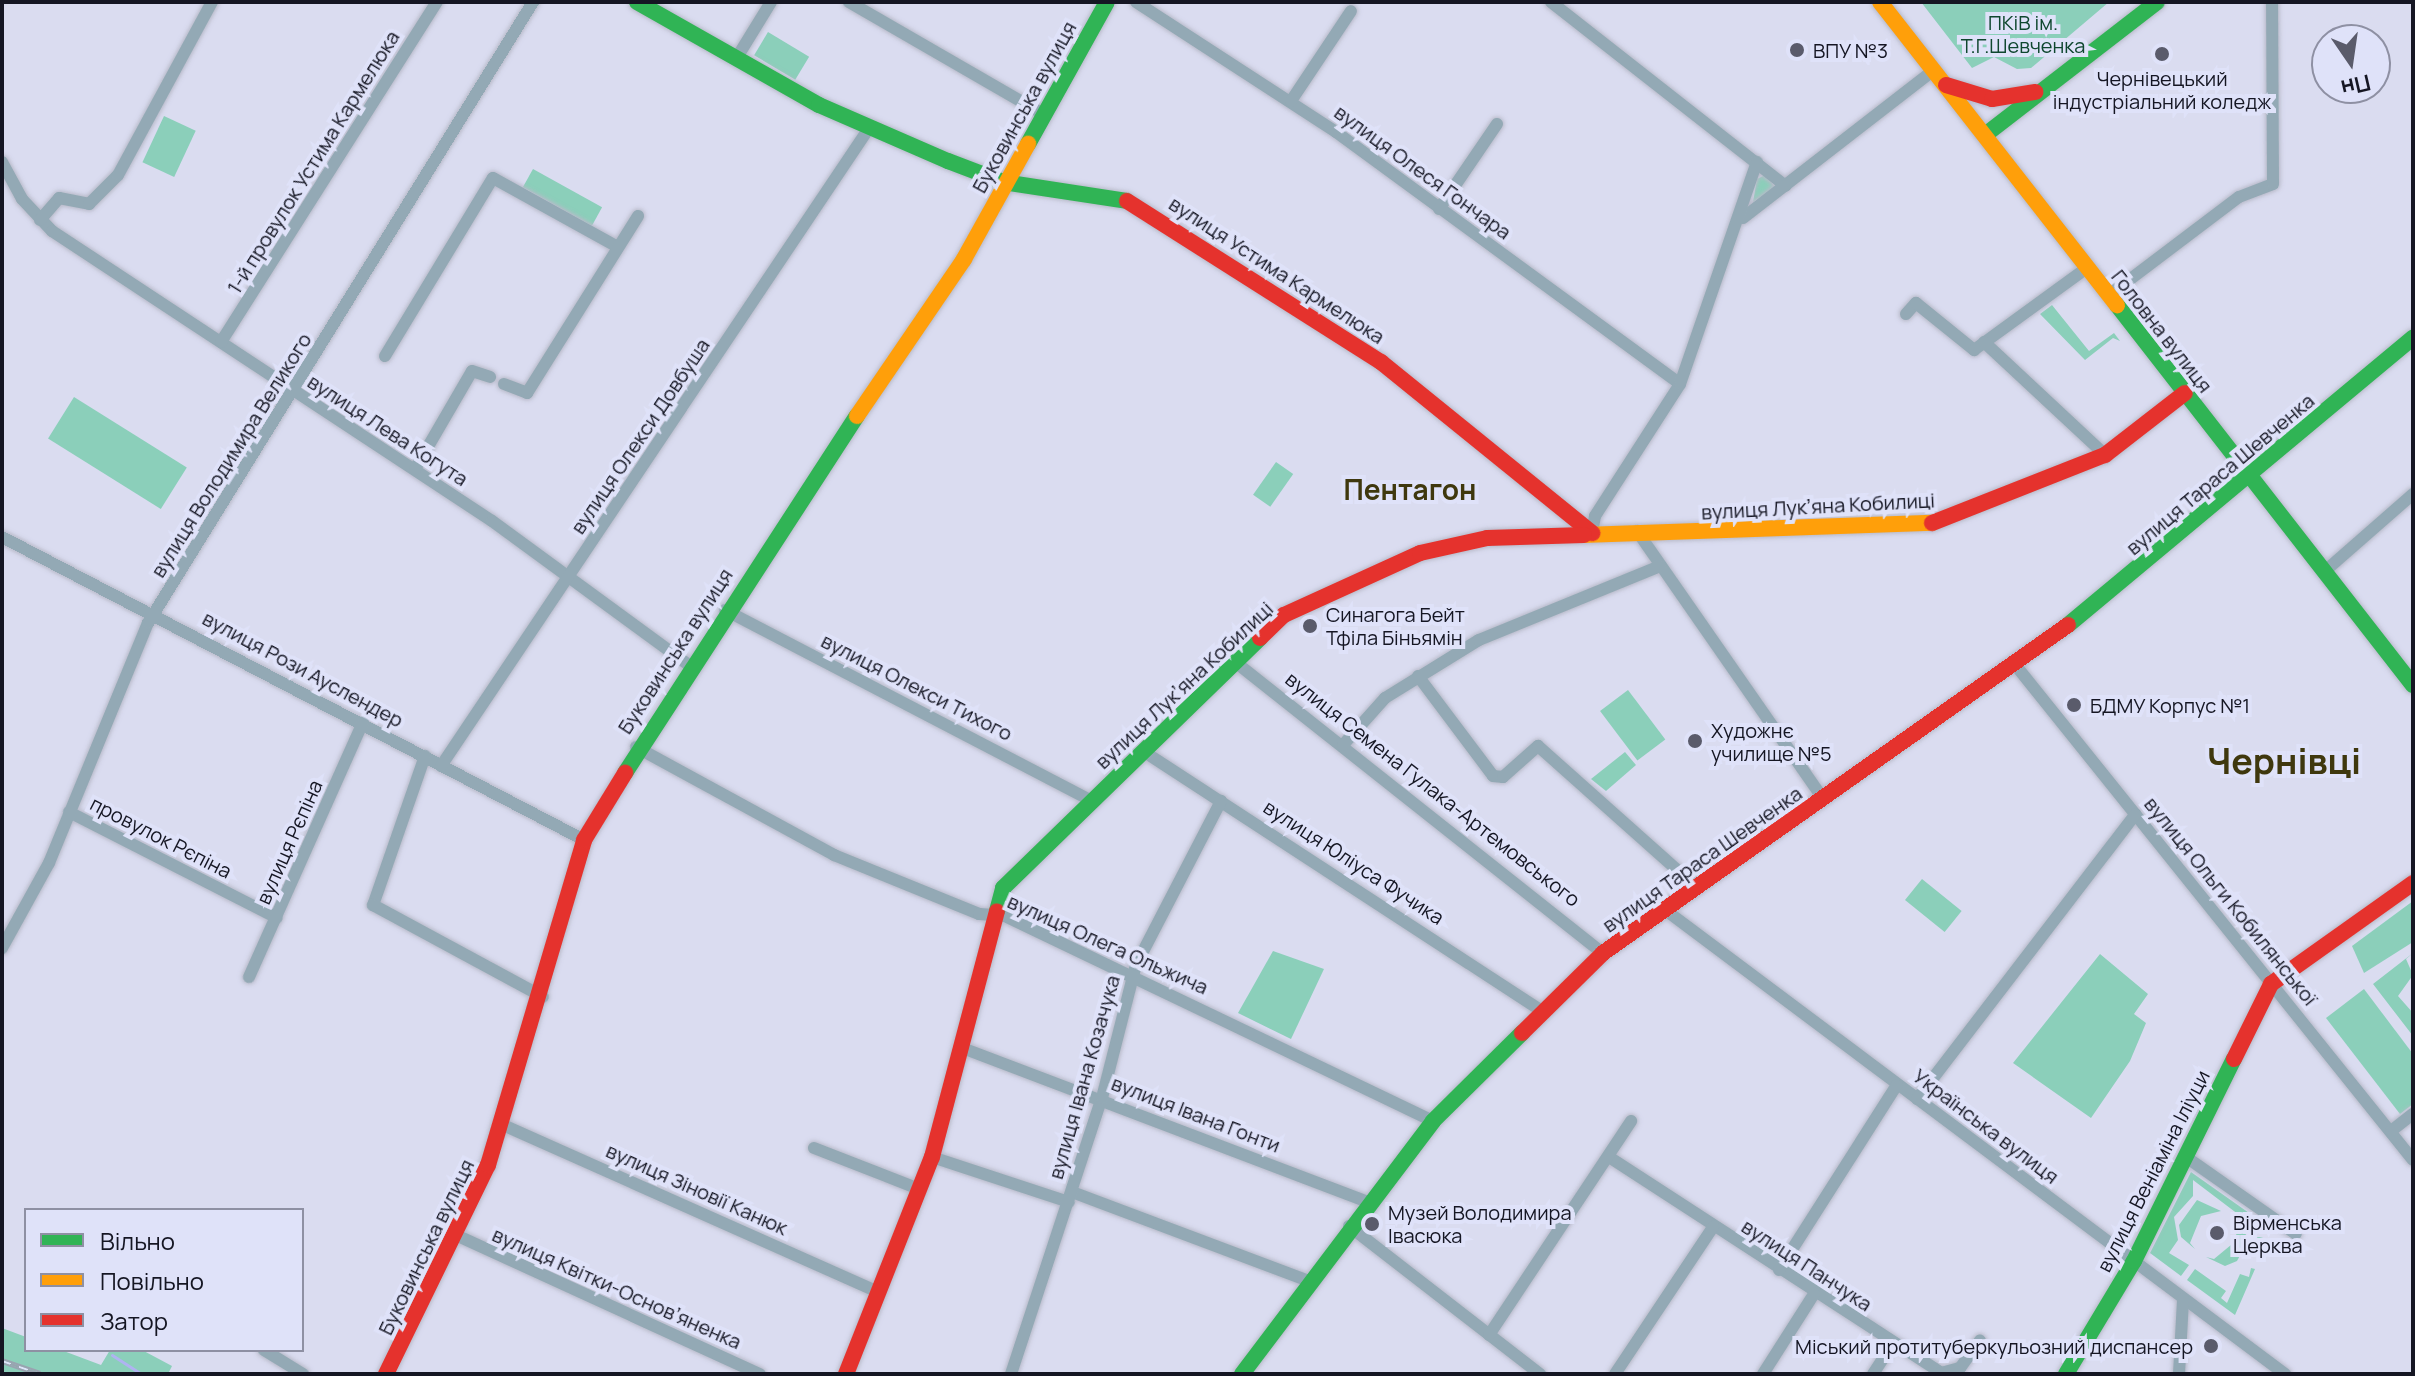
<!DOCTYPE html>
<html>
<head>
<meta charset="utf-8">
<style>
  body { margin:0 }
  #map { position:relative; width:2415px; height:1376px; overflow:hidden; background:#dadcf0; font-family:Manrope,sans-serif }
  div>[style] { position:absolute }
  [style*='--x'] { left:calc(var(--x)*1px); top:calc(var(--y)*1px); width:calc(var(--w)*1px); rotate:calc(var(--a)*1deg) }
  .green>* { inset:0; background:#8bcfba; transform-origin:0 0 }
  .round { border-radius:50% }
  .stream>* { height:3px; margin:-1.5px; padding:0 1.5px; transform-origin:1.5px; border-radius:1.5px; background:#afb3f1 }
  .roads { filter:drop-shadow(0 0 2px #b8bac9) drop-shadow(0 0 2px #b8bac9) }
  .street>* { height:12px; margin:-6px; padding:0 6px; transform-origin:6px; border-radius:6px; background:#93a9b5 }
  .fast>* { height:16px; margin:-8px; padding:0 8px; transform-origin:8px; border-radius:8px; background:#30b455 }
  .slow>* { height:16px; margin:-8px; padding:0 8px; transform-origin:8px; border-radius:8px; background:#ff9f0a }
  .jam>* { height:16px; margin:-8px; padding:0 8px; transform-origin:8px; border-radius:8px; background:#e5322d }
  .rail>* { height:6px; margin-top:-3px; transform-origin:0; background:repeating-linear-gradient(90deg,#dfe2f9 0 9px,#99a3b0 0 18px); box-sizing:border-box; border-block:2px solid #99a3b0 }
  .dots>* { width:22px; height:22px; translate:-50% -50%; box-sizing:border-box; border:4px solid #dfe2f9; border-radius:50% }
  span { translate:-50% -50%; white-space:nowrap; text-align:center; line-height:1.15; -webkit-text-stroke:8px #dfe2f9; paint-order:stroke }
  .park-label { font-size:20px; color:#0f472f }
  .poi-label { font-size:20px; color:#151623 }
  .left { translate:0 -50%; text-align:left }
  .right { translate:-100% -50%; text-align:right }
  .street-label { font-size:20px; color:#151623 }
  .district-label { font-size:28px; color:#3f380e; font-weight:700 }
  .town-label { font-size:36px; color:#3f380e; font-weight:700 }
  .frame { position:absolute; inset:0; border:4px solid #151623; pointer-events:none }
  .legend { position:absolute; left:24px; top:1208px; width:280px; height:144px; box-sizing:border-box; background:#dfe2f9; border:2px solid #8e90a3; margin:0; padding:10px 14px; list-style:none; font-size:24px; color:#151623 }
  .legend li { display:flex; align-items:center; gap:16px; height:40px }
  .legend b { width:40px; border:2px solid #8e90a3 }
  .north { position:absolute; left:2311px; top:24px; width:80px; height:80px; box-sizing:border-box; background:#dfe2f9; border:2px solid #8e90a3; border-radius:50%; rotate:167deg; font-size:22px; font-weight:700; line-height:32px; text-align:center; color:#151623 }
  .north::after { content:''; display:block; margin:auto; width:28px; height:36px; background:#5a5b6b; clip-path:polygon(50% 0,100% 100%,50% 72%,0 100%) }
</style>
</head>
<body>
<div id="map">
  <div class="green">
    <div style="clip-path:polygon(1921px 2px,2109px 2px,2031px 68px,2017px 69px,1994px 57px,1972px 68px)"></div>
    <div style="left:768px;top:32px;width:48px;height:27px;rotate:31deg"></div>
    <div style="left:164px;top:116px;width:35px;height:51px;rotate:25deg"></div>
    <div style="left:533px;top:169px;width:79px;height:21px;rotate:29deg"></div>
    <div style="clip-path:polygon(1765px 175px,1775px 187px,1753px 202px,1757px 179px)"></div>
    <div style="clip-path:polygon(2052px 305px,2089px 351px,2114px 333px,2120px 341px,2113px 338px,2085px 360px,2040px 314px)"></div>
    <div style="left:74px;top:397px;width:133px;height:49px;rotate:32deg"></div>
    <div style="left:1276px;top:462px;width:21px;height:40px;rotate:35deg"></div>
    <div style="left:1628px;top:690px;width:62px;height:35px;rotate:53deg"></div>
    <div style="clip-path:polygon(1625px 752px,1636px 765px,1606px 791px,1591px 779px)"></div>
    <div style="left:1922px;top:879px;width:51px;height:27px;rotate:39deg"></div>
    <div style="clip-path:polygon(2413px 901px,2413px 942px,2364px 973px,2352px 946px)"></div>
    <div style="clip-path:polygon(1273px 951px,1324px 969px,1291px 1039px,1238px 1013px)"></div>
    <div style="clip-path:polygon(2413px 953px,2406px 959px,2413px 975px,2398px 996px,2413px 1013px,2413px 1036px,2373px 984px)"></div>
    <div style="clip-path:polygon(2100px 954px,2148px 994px,2134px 1014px,2146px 1023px,2130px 1061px,2091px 1118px,2013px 1063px)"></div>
    <div style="clip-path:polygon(2364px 989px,2413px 1054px,2413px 1104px,2400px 1114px,2326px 1018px)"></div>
    <div style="clip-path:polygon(2191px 1172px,2259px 1220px,2251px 1224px,2193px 1180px,2193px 1196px,2174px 1217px,2178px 1240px,2169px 1253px,2189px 1265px,2181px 1276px,2150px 1253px)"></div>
    <div style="clip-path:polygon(2197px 1200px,2221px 1211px,2201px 1216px,2190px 1243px,2195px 1249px,2181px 1237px,2179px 1225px)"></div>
    <div style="clip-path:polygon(2234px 1218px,2249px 1239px,2237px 1261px,2225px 1266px,2206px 1257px,2214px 1259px,2237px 1240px)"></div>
    <div class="round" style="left:2250px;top:1237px;width:18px;height:18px"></div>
    <div style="clip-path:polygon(2251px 1268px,2255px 1269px,2235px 1315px,2187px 1280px,2195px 1269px,2226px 1291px,2221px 1298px,2227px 1303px,2240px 1274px,2249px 1277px)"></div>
    <div style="clip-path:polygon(2px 1328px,26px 1337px,26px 1350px,61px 1350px,101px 1365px,110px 1350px,142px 1350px,172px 1366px,168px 1374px,2px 1374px)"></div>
  </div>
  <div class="stream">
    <div style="--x:112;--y:1355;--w:35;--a:33"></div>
  </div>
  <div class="roads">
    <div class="street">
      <div style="--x:849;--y:2;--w:222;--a:30"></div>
      <div style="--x:1136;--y:2;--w:239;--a:33"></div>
      <div style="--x:1336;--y:132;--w:426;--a:36.2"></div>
      <div style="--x:1551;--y:2;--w:298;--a:38.1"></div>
      <div style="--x:736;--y:59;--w:67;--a:-58.4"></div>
      <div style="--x:1291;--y:101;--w:108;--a:-56.3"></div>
      <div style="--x:2;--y:162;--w:42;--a:61.6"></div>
      <div style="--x:22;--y:199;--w:44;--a:46.8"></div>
      <div style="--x:52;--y:231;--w:527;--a:33.39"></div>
      <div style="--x:492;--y:521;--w:244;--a:36.2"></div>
      <div style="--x:1439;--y:209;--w:103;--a:-55.7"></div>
      <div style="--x:1743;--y:218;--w:242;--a:-37.8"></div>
      <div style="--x:40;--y:220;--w:29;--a:-49"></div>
      <div style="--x:59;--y:198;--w:31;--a:11"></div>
      <div style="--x:89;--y:204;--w:41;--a:-45"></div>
      <div style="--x:118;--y:175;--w:197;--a:-61.5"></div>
      <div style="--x:2108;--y:296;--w:164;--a:-37.1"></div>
      <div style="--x:2239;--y:197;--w:36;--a:-21"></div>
      <div style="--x:2273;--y:184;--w:182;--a:-90.3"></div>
      <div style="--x:1906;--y:314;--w:15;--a:-48"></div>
      <div style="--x:1916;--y:303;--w:75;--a:39"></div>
      <div style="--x:1974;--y:350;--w:140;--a:-36"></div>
      <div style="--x:221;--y:342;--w:403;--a:-57.6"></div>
      <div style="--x:1984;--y:342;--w:166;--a:43"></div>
      <div style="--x:385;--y:356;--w:208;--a:-58.8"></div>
      <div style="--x:493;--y:178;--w:141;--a:28.9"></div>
      <div style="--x:504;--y:384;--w:25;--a:21"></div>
      <div style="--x:527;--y:393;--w:209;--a:-57.9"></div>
      <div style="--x:415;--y:469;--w:113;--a:-59.8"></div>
      <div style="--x:472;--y:371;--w:19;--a:18"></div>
      <div style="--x:1637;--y:531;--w:326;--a:55.2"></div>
      <div style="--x:1592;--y:533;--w:17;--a:-80"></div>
      <div style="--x:1595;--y:516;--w:157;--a:-57.2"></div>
      <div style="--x:1680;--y:384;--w:235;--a:-70.9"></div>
      <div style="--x:2;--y:537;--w:656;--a:27.5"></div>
      <div style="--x:2325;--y:571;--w:117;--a:-41.2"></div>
      <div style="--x:725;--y:610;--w:411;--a:27.5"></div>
      <div style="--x:1234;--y:661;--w:471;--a:38.4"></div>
      <div style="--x:2017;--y:667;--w:632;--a:51.23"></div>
      <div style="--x:1418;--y:676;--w:125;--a:53.1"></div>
      <div style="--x:1493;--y:776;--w:10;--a:6"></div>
      <div style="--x:1503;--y:777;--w:47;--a:-41.5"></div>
      <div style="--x:1538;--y:746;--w:209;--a:41.7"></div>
      <div style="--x:1343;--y:745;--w:63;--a:-48.2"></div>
      <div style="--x:1385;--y:698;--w:110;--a:-31.7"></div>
      <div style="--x:1479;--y:640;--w:196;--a:-22.2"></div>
      <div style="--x:636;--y:747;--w:226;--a:28.6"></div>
      <div style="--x:834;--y:855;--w:157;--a:22.1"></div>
      <div style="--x:979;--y:914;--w:26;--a:4"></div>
      <div style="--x:1005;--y:916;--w:475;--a:25.6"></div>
      <div style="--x:1143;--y:751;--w:475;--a:33.1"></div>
      <div style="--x:425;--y:756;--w:158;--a:109.2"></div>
      <div style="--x:373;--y:905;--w:193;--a:28.4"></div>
      <div style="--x:441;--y:766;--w:768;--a:-56.14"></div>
      <div style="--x:69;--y:812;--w:233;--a:27"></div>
      <div style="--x:1664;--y:909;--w:776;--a:36.83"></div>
      <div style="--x:2;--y:948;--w:97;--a:-61.1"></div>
      <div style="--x:49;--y:863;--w:260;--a:-67.6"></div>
      <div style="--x:148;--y:623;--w:731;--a:-58.2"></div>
      <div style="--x:249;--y:977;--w:279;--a:-65.9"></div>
      <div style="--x:965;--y:1049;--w:430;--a:20.8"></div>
      <div style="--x:1917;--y:1099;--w:359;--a:-52.5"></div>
      <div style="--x:503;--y:1125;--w:407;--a:24"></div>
      <div style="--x:2391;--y:1131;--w:28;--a:-38"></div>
      <div style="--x:814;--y:1148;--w:113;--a:21.3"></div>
      <div style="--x:932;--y:1157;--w:144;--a:18.2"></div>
      <div style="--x:1609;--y:1157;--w:396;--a:33"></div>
      <div style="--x:1941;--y:1373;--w:20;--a:-15"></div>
      <div style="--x:1960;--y:1368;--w:34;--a:-54"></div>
      <div style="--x:2186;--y:1157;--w:134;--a:35"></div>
      <div style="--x:1072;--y:1192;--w:253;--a:20.6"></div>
      <div style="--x:1349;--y:1226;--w:242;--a:37.8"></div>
      <div style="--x:458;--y:1236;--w:332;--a:24.6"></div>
      <div style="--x:1779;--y:1270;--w:219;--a:-57.5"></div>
      <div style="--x:1489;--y:1335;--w:257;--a:-56.4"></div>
      <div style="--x:264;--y:1350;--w:46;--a:31.6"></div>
      <div style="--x:1011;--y:1374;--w:291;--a:-71.8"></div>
      <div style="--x:1102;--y:1098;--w:137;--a:-75.7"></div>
      <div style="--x:1136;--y:965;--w:185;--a:-62.6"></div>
      <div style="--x:1615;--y:1374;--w:177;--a:-56.3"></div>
      <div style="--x:1763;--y:1374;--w:95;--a:-57.5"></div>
      <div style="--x:1873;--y:1374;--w:35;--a:-57"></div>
      <div style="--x:2179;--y:1374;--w:75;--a:-86.9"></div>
    </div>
    <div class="fast">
      <div style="--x:637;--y:2;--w:209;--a:29.5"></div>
      <div style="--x:819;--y:105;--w:141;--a:23.5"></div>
      <div style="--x:948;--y:161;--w:59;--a:20.9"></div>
      <div style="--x:1003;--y:182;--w:125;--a:8.7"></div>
      <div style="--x:1985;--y:135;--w:217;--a:-37.7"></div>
      <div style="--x:1028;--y:144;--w:162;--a:-60.9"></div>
      <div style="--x:2117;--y:305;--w:482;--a:52.1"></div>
      <div style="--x:2068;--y:625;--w:449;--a:-39.8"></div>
      <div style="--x:625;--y:773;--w:426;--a:-57"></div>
      <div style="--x:997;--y:911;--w:24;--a:-75"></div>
      <div style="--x:1003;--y:888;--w:359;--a:-44.2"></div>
      <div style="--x:1242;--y:1374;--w:317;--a:-52.9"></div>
      <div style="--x:1433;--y:1121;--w:125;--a:-44.7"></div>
      <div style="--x:2066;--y:1374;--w:132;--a:-59"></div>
      <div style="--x:2134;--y:1261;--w:225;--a:-63.7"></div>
    </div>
    <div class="slow">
      <div style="--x:1880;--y:2;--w:385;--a:52"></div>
      <div style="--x:857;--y:416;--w:190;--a:-55.7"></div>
      <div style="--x:964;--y:259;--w:132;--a:-60.9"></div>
      <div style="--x:1584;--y:535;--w:348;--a:-2"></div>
    </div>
    <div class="jam">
      <div style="--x:1946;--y:85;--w:48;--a:16.9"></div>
      <div style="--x:1992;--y:99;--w:44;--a:-9.2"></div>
      <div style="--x:1127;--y:201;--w:301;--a:32.4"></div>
      <div style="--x:1381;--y:362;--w:272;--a:39"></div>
      <div style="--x:1932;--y:523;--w:186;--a:-21.5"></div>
      <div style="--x:2105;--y:455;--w:101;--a:-37.8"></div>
      <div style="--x:1260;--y:638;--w:33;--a:-44"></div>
      <div style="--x:1284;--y:615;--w:149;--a:-24.5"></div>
      <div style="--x:1420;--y:553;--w:69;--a:-12.6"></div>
      <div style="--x:1487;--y:538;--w:97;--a:-1.8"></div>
      <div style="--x:1522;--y:1033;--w:114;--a:-44.6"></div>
      <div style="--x:1603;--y:953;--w:569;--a:-35.2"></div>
      <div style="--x:2234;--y:1059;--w:84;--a:-63.7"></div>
      <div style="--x:2271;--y:984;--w:174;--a:-35.4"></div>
      <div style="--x:386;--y:1374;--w:233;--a:-64"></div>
      <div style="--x:488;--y:1165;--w:339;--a:-73.5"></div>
      <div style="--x:584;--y:840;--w:79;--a:-58.5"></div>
      <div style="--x:846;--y:1374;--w:233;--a:-68.4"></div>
      <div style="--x:932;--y:1157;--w:254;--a:-75.2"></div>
    </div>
  </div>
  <div class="rail">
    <div style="--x:2;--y:1361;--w:40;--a:18.9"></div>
  </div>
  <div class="dots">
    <div style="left:1797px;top:50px;background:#5a5b6b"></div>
    <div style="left:2162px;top:54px;background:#5a5b6b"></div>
    <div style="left:1310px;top:626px;background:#5a5b6b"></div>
    <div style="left:2074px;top:705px;background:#5a5b6b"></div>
    <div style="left:1695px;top:741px;background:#5a5b6b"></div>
    <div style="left:1372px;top:1224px;background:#5a5b6b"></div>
    <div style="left:2217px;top:1233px;background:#5a5b6b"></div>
    <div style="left:2211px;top:1346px;background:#5a5b6b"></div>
  </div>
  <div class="park-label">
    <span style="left:2023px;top:34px">ПКіВ ім.<br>Т.Г.Шевченка</span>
  </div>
  <div class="poi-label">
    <span class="left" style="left:1813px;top:50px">ВПУ №3</span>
    <span style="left:2162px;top:90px">Чернівецький<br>індустріальний коледж</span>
    <span class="left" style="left:1326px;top:626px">Синагога Бейт<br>Тфіла Біньямін</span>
    <span class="left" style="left:2090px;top:705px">БДМУ Корпус №1</span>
    <span class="left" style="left:1711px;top:742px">Художнє<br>училище №5</span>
    <span class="left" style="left:1388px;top:1224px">Музей Володимира<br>Івасюка</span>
    <span class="left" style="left:2233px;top:1234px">Вірменська<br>Церква</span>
    <span class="right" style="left:2193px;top:1346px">Міський протитуберкульозний диспансер</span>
  </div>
  <div class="street-label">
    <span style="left:1024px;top:107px;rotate:-61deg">Буковинська вулиця</span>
    <span style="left:313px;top:162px;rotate:-58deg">1-й провулок Устима Кармелюка</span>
    <span style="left:1423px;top:172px;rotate:36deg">вулиця Олеся Гончара</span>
    <span style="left:1277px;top:270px;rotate:33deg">вулиця Устима Кармелюка</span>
    <span style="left:2162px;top:331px;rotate:52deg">Головна вулиця</span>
    <span style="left:388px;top:430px;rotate:33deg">вулиця Лева Когута</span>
    <span style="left:640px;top:436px;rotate:-56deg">вулиця Олекси Довбуша</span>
    <span style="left:231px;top:455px;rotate:-58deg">вулиця Володимира Великого</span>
    <span style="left:2220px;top:474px;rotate:-40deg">вулиця Тараса Шевченка</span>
    <span style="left:1818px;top:506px;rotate:-3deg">вулиця Лукʼяна Кобилиці</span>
    <span style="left:675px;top:651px;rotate:-57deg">Буковинська вулиця</span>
    <span style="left:303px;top:669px;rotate:28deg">вулиця Рози Ауслендер</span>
    <span style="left:1184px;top:685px;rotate:-43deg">вулиця Лукʼяна Кобилиці</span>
    <span style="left:917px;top:687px;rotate:27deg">вулиця Олекси Тихого</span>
    <span style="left:1433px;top:789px;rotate:38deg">вулиця Семена Гулака-Артемовського</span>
    <span style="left:161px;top:837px;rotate:27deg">провулок Рєпіна</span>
    <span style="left:289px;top:842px;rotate:-66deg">вулиця Рєпіна</span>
    <span style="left:1702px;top:859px;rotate:-35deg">вулиця Тараса Шевченка</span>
    <span style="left:1354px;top:862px;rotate:33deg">вулиця Юліуса Фучика</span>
    <span style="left:2231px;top:901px;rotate:51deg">вулиця Ольги Кобилянської</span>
    <span style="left:1108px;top:944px;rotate:24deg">вулиця Олега Ольжича</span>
    <span style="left:1084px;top:1077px;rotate:-74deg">вулиця Івана Козачука</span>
    <span style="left:1196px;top:1114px;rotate:21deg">вулиця Івана Гонти</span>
    <span style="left:1986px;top:1126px;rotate:37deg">Українська вулиця</span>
    <span style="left:2153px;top:1171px;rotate:-63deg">вулиця Веніаміна Іліуци</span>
    <span style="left:697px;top:1189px;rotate:24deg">вулиця Зіновії Канюк</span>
    <span style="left:426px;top:1247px;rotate:-64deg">Буковинська вулиця</span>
    <span style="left:1807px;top:1265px;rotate:33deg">вулиця Панчука</span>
    <span style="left:617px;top:1288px;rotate:24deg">вулиця Квітки-Основʼяненка</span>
  </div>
  <div class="district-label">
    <span style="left:1410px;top:489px">Пентагон</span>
  </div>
  <div class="town-label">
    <span style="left:2284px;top:761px">Чернівці</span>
  </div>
  <div class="frame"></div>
  <ul class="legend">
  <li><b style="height:10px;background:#30b455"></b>Вільно</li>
  <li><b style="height:10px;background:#ff9f0a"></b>Повільно</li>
  <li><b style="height:10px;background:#e5322d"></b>Затор</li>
  </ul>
  <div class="north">Пн</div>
</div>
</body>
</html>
